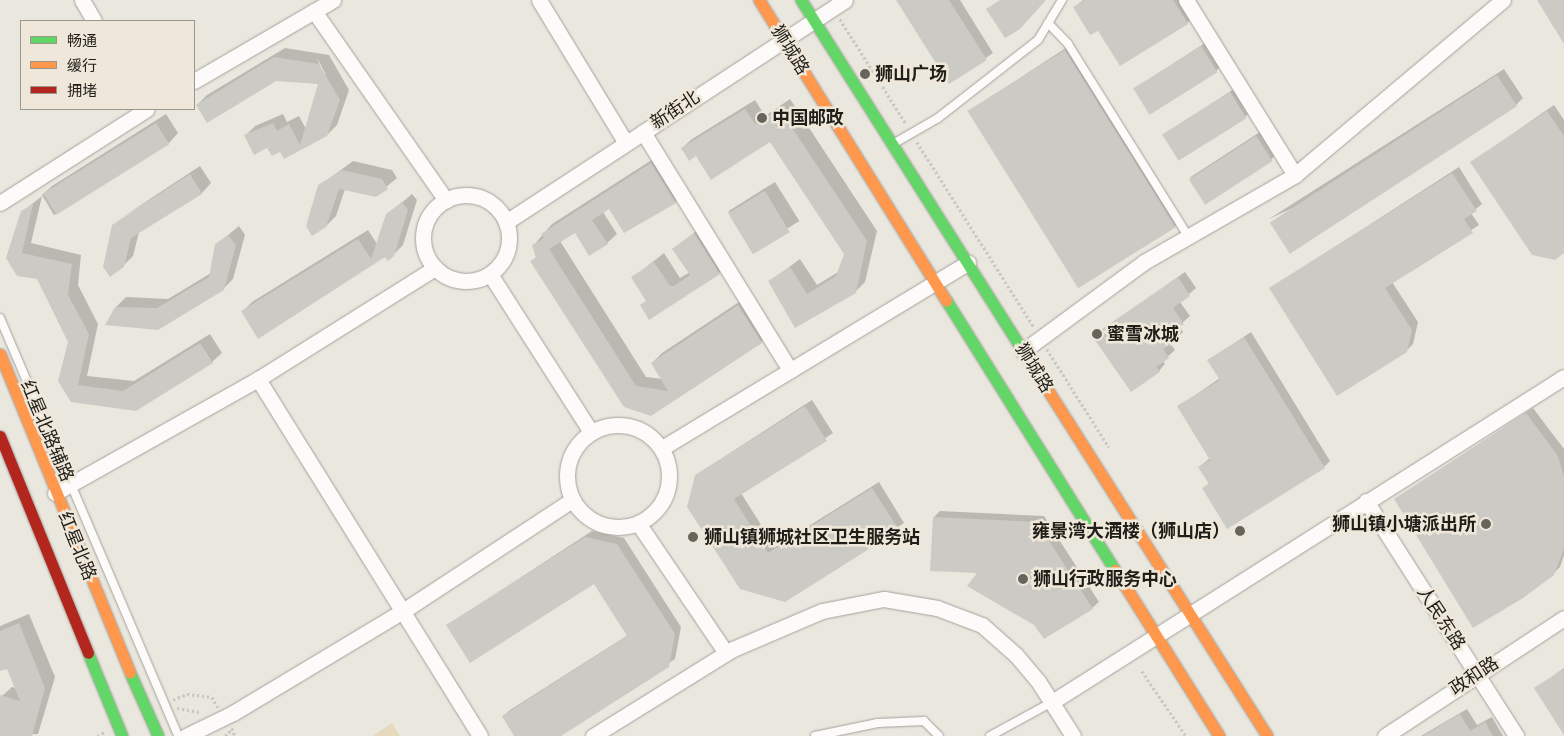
<!DOCTYPE html>
<html>
<head>
<meta charset="utf-8">
<style>
  body { margin:0 }
  #map { position:relative; width:1564px; height:736px; overflow:hidden; background:#eae7df; font-family:"Crimson Pro","Noto Sans SC",serif }
  div>[style] { position:absolute }
  [style*='--x'] { left:calc(var(--x)*1px); top:calc(var(--y)*1px); width:calc(var(--w)*1px); rotate:calc(var(--a)*1deg) }
  .green>* { inset:0; background:#e6d9bd }
  .shadow>* { inset:0; background:#0003; transform-origin:0 0 }
  .building>* { inset:0; background:#cccac4; transform-origin:0 0 }
  .path>* { height:2.5px; margin-top:-1.25px; transform-origin:0; background:repeating-linear-gradient(90deg,#c9c7c5 0 2.5px,transparent 0 5px) }
  .roads { filter:drop-shadow(0 0 1px #a4a19b) drop-shadow(0 0 1px #a4a19b) }
  .lane>* { height:8px; margin:-4px; padding:0 4px; transform-origin:4px; border-radius:4px; background:#fcfbfa }
  .street>* { height:15px; margin:-7.5px; padding:0 7.5px; transform-origin:7.5px; border-radius:7.5px; background:#fcfbfa }
  .street>.ring { margin:-7.5px; padding:0; box-sizing:content-box; background:none; border:15px solid #fcfbfa; border-radius:50% }
  .fast>* { height:11px; margin:-5.5px; padding:0 5.5px; transform-origin:5.5px; border-radius:5.5px; background:#63d668 }
  .slow>* { height:11px; margin:-5.5px; padding:0 5.5px; transform-origin:5.5px; border-radius:5.5px; background:#ff974d }
  .jam>* { height:11px; margin:-5.5px; padding:0 5.5px; transform-origin:5.5px; border-radius:5.5px; background:#b3261e }
  .dots>* { width:14px; height:14px; translate:-50% -50%; box-sizing:border-box; border:2px solid #efe8da; border-radius:50% }
  span { translate:-50% -50%; white-space:nowrap; text-align:center; line-height:1.15; -webkit-text-stroke:5px #efe8da; paint-order:stroke }
  .street-label { font-size:18px; color:#201e19 }
  .poi-label { font-size:18px; color:#201e19; font-weight:700 }
  .left { translate:0 -50%; text-align:left }
  .right { translate:-100% -50%; text-align:right }
  .legend { position:absolute; left:20px; top:20px; width:175px; height:90px; box-sizing:border-box; background:#efe8da; border:1px solid #9c978d; margin:0; padding:6px 9px; list-style:none; font-size:15px; color:#201e19 }
  .legend li { display:flex; align-items:center; gap:10px; height:25px }
  .legend b { width:25px; border:1px solid #9c978d }
</style>
</head>
<body>
<div id="map">
  <div class="green">
    <div style="clip-path:polygon(392px 723px,400px 736px,373px 736px)"></div>
  </div>
  <div class="shadow">
    <div style="clip-path:polygon(897px 0,960px 0,993px 53px,950px 83px)"></div>
    <div style="clip-path:polygon(1083px 0,1184px 0,1194px 17px,1187px 23px,1098px 29px,1075px 7px)"></div>
    <div style="clip-path:polygon(1208px 41px,1222px 64px,1216px 71px,1134px 89px)"></div>
    <div style="clip-path:polygon(1072px 44px,1181px 221px,1174px 227px,969px 111px)"></div>
    <div style="clip-path:polygon(evenodd,285px 48px,329px 55px,349px 90px,337px 125px,327px 135px,284px 158px,280px 150px,245px 136px,255px 126px,283px 114px,287px 122px,299px 116px,306px 129px,320px 83px,276px 80px,197px 105px,207px 95px,285px 48px,317px 58px,326px 75px,323px 75px,317px 58px)"></div>
    <div style="clip-path:polygon(1504px 69px,1523px 98px,1516px 105px,1269px 219px)"></div>
    <div style="clip-path:polygon(1237px 87px,1252px 110px,1245px 117px,1163px 135px)"></div>
    <div style="clip-path:polygon(790px 99px,877px 231px,865px 282px,855px 292px,796px 326px,770px 281px,800px 259px,817px 285px,838px 272px,845px 253px,771px 141px,697px 155px,682px 148px,692px 139px,755px 100px,765px 116px)"></div>
    <div style="clip-path:polygon(1554px 105px,1564px 120px,1564px 252px,1472px 162px)"></div>
    <div style="clip-path:polygon(166px 114px,178px 133px,169px 143px,54px 215px,42px 195px,52px 186px)"></div>
    <div style="clip-path:polygon(1263px 130px,1277px 153px,1271px 160px,1189px 178px)"></div>
    <div style="clip-path:polygon(661px 154px,685px 193px,675px 202px,610px 207px,603px 212px,617px 234px,607px 243px,575px 231px,560px 241px,646px 377px,663px 379px,652px 363px,662px 353px,748px 296px,771px 332px,761px 342px,651px 414px,532px 261px,537px 256px,533px 246px,552px 224px)"></div>
    <div style="clip-path:polygon(353px 161px,392px 170px,397px 178px,375px 196px,345px 189px,336px 216px,326px 226px,319px 186px)"></div>
    <div style="clip-path:polygon(200px 166px,211px 183px,202px 193px,139px 232px,133px 256px,123px 266px,113px 226px,196px 172px,121px 218px)"></div>
    <div style="clip-path:polygon(1459px 167px,1482px 204px,1471px 213px,1479px 225px,1392px 282px,1418px 322px,1413px 344px,1406px 351px,1271px 288px)"></div>
    <div style="left:775px;top:182px;width:46px;height:55px;rotate:58deg"></div>
    <div style="clip-path:polygon(412px 194px,417px 200px,403px 245px,393px 255px,386px 255px,242px 312px,252px 302px,368px 230px,377px 244px,387px 215px)"></div>
    <div style="clip-path:polygon(42px 196px,31px 243px,81px 255px,78px 285px,98px 324px,87px 376px,134px 381px,210px 334px,222px 353px,212px 362px,136px 410px,71px 401px,70px 342px,38px 278px,18px 275px,22px 212px)"></div>
    <div style="clip-path:polygon(705px 224px,729px 263px,719px 273px,647px 300px,632px 278px,664px 253px,680px 278px,690px 272px,674px 249px)"></div>
    <div style="clip-path:polygon(239px 226px,245px 235px,233px 279px,223px 289px,158px 328px,116px 307px,126px 297px,168px 299px,211px 273px,216px 245px)"></div>
    <div style="clip-path:polygon(1185px 272px,1196px 288px,1180px 302px,1190px 316px,1179px 326px,1183px 332px,1170px 343px,1175px 350px,1163px 361px,1165px 364px,1159px 371px,1094px 336px)"></div>
    <div style="clip-path:polygon(1251px 332px,1330px 461px,1324px 467px,1203px 489px,1209px 483px,1199px 467px,1210px 458px,1178px 407px,1220px 378px,1209px 360px)"></div>
    <div style="clip-path:polygon(812px 400px,833px 433px,741px 493px,775px 547px,879px 482px,904px 523px,785px 601px,696px 475px)"></div>
    <div style="clip-path:polygon(1533px 408px,1564px 449px,1564px 555px,1560px 567px,1553px 574px,1395px 500px)"></div>
    <div style="clip-path:polygon(940px 511px,1044px 516px,1099px 602px,1092px 608px,1035px 624px,979px 572px,934px 517px)"></div>
    <div style="clip-path:polygon(592px 531px,624px 538px,681px 627px,675px 659px,558px 736px,516px 736px,503px 716px,510px 710px,628px 635px,595px 583px,448px 625px)"></div>
    <div style="clip-path:polygon(29px 614px,55px 677px,38px 734px,0 736px,2px 696px,12px 687px,16px 688px,8px 667px,0 664px,0 626px)"></div>
    <div style="clip-path:polygon(1564px 668px,1564px 733px,1536px 688px)"></div>
    <div style="clip-path:polygon(1467px 709px,1477px 725px,1492px 717px,1503px 736px,1421px 736px)"></div>
  </div>
  <div class="building">
    <div style="clip-path:polygon(896px 0,949px 0,987px 60px,949px 84px)"></div>
    <div style="clip-path:polygon(1000px 0,1046px 0,1020px 29px,1005px 38px,986px 9px)"></div>
    <div style="clip-path:polygon(1085px 0,1173px 0,1188px 24px,1120px 66px,1098px 31px,1090px 35px,1073px 7px)"></div>
    <div style="clip-path:polygon(1537px 0,1564px 0,1564px 44px)"></div>
    <div style="left:1201px;top:46px;width:31px;height:80px;rotate:58deg"></div>
    <div style="left:1065px;top:50px;width:209px;height:115px;rotate:58deg"></div>
    <div style="clip-path:polygon(274px 57px,319px 64px,340px 100px,327px 136px,284px 159px,280px 152px,272px 156px,267px 148px,254px 155px,244px 135px,273px 123px,277px 131px,289px 124px,300px 145px,318px 84px,276px 81px,207px 123px,196px 105px)"></div>
    <div style="left:1497px;top:75px;width:37px;height:271px;rotate:57deg"></div>
    <div style="left:1230px;top:92px;width:31px;height:80px;rotate:58deg"></div>
    <div style="clip-path:polygon(779px 108px,867px 241px,856px 293px,795px 328px,768px 281px,790px 267px,807px 294px,836px 276px,844px 254px,770px 142px,711px 180px,696px 156px,689px 161px,681px 148px,745px 109px,755px 124px)"></div>
    <div style="clip-path:polygon(1547px 111px,1564px 136px,1564px 253px,1555px 260px,1532px 255px,1470px 162px)"></div>
    <div style="left:156px;top:123px;width:25px;height:133px;rotate:58deg"></div>
    <div style="left:1256px;top:136px;width:30px;height:80px;rotate:57deg"></div>
    <div style="clip-path:polygon(651px 163px,676px 203px,624px 233px,609px 209px,592px 220px,608px 244px,589px 256px,575px 233px,549px 249px,636px 386px,668px 391px,651px 363px,738px 305px,762px 343px,651px 416px,624px 407px,530px 261px,536px 258px,532px 245px,544px 238px,541px 234px)"></div>
    <div style="clip-path:polygon(342px 170px,382px 179px,388px 189px,376px 197px,339px 189px,326px 227px,312px 236px,306px 226px,318px 185px)"></div>
    <div style="clip-path:polygon(1452px 173px,1477px 211px,1464px 219px,1473px 233px,1385px 288px,1412px 330px,1407px 352px,1337px 396px,1269px 288px)"></div>
    <div style="clip-path:polygon(190px 174px,202px 194px,131px 238px,124px 267px,110px 277px,103px 267px,112px 225px)"></div>
    <div style="left:765px;top:191px;width:48px;height:43px;rotate:59deg"></div>
    <div style="clip-path:polygon(402px 202px,408px 210px,394px 256px,388px 261px,385px 257px,258px 339px,241px 311px,358px 239px,371px 259px,386px 214px)"></div>
    <div style="clip-path:polygon(33px 204px,22px 253px,72px 264px,68px 295px,89px 334px,78px 385px,123px 391px,200px 343px,213px 363px,136px 411px,71px 402px,58px 381px,68px 342px,37px 279px,17px 276px,6px 258px,21px 211px)"></div>
    <div style="clip-path:polygon(694px 233px,720px 274px,649px 320px,640px 305px,646px 301px,631px 277px,654px 262px,670px 286px,674px 286px,690px 275px,672px 249px)"></div>
    <div style="clip-path:polygon(228px 235px,236px 245px,224px 290px,158px 330px,105px 325px,115px 307px,157px 308px,209px 277px,215px 244px)"></div>
    <div style="clip-path:polygon(1178px 277px,1190px 296px,1173px 308px,1184px 324px,1172px 332px,1177px 339px,1163px 349px,1169px 358px,1156px 367px,1160px 372px,1131px 392px,1092px 336px)"></div>
    <div style="clip-path:polygon(1244px 337px,1325px 468px,1227px 529px,1202px 488px,1209px 484px,1198px 467px,1210px 460px,1177px 406px,1220px 380px,1207px 360px)"></div>
    <div style="clip-path:polygon(805px 406px,827px 441px,734px 499px,768px 553px,872px 488px,899px 530px,785px 602px,740px 589px,687px 507px,695px 475px)"></div>
    <div style="clip-path:polygon(1526px 413px,1558px 456px,1564px 477px,1564px 548px,1554px 575px,1523px 598px,1473px 628px,1394px 499px)"></div>
    <div style="clip-path:polygon(933px 517px,1037px 522px,1093px 609px,1044px 639px,1034px 625px,967px 586px,977px 573px,930px 571px)"></div>
    <div style="clip-path:polygon(585px 537px,617px 544px,675px 634px,669px 667px,561px 736px,514px 736px,502px 716px,627px 636px,594px 584px,470px 663px,446px 625px)"></div>
    <div style="clip-path:polygon(19px 623px,45px 688px,32px 736px,0 736px,0 695px,20px 701px,7px 669px,0 671px,0 631px)"></div>
    <div style="clip-path:polygon(1564px 669px,1564px 735px,1534px 688px)"></div>
    <div style="clip-path:polygon(1460px 714px,1470px 731px,1485px 722px,1493px 736px,1423px 736px)"></div>
  </div>
  <div class="path">
    <div style="--x:840;--y:19;--w:124;--a:57.8"></div>
    <div style="--x:917;--y:142;--w:219;--a:57.7"></div>
    <div style="--x:1047;--y:349;--w:116;--a:57.7"></div>
    <div style="--x:1142;--y:671;--w:78;--a:55.9"></div>
    <div style="--x:173;--y:700;--w:15;--a:-23"></div>
    <div style="--x:187;--y:694;--w:25;--a:7"></div>
    <div style="--x:212;--y:697;--w:12;--a:59"></div>
    <div style="--x:177;--y:708;--w:23;--a:10"></div>
    <div style="--x:232;--y:728;--w:9;--a:69"></div>
    <div style="--x:97;--y:736;--w:9;--a:-27"></div>
    <div style="--x:225;--y:736;--w:8;--a:-45"></div>
  </div>
  <div class="roads">
    <div class="lane">
      <div style="--x:1048;--y:23;--w:29;--a:46"></div>
      <div style="--x:1068;--y:44;--w:226;--a:58"></div>
      <div style="--x:893;--y:144;--w:52;--a:-30"></div>
      <div style="--x:938;--y:118;--w:127;--a:-38"></div>
      <div style="--x:1038;--y:40;--w:47;--a:-59"></div>
      <div style="--x:0;--y:318;--w:454;--a:66.9"></div>
      <div style="--x:815;--y:736;--w:64;--a:-11.7"></div>
      <div style="--x:878;--y:723;--w:46;--a:-2.5"></div>
      <div style="--x:924;--y:721;--w:21;--a:45"></div>
      <div style="--x:990;--y:736;--w:71;--a:-28.7"></div>
    </div>
    <div class="street">
      <div style="--x:82;--y:0;--w:24;--a:60"></div>
      <div style="--x:539;--y:0;--w:167;--a:58.7"></div>
      <div style="--x:1186;--y:0;--w:206;--a:58.1"></div>
      <div style="--x:314;--y:11;--w:231;--a:55.1"></div>
      <div style="--x:194;--y:81;--w:161;--a:-30.2"></div>
      <div style="--x:643;--y:132;--w:280;--a:58.3"></div>
      <div class="ring" style="left:423px;top:195px;width:71px;height:71px"></div>
      <div style="--x:0;--y:203;--w:174;--a:-32.6"></div>
      <div style="--x:506;--y:222;--w:405;--a:-33.2"></div>
      <div style="--x:490;--y:274;--w:188;--a:57.4"></div>
      <div style="--x:1023;--y:351;--w:150;--a:-36.3"></div>
      <div style="--x:1144;--y:262;--w:174;--a:-29.9"></div>
      <div style="--x:1295;--y:175;--w:272;--a:-40.1"></div>
      <div style="--x:258;--y:379;--w:420;--a:58.1"></div>
      <div class="ring" style="left:567px;top:425px;width:87px;height:87px"></div>
      <div style="--x:662;--y:448;--w:358;--a:-31.2"></div>
      <div style="--x:55;--y:493;--w:233;--a:-29.3"></div>
      <div style="--x:258;--y:379;--w:209;--a:-32.1"></div>
      <div style="--x:1366;--y:501;--w:279;--a:57.4"></div>
      <div style="--x:638;--y:523;--w:157;--a:55.9"></div>
      <div style="--x:1052;--y:702;--w:606;--a:-32.41"></div>
      <div style="--x:186;--y:736;--w:52;--a:-26.1"></div>
      <div style="--x:233;--y:713;--w:198;--a:-31"></div>
      <div style="--x:403;--y:611;--w:202;--a:-33.3"></div>
      <div style="--x:593;--y:736;--w:165;--a:-31.9"></div>
      <div style="--x:733;--y:649;--w:97;--a:-23.1"></div>
      <div style="--x:822;--y:611;--w:63;--a:-11"></div>
      <div style="--x:884;--y:599;--w:54;--a:9.6"></div>
      <div style="--x:937;--y:608;--w:48;--a:20.7"></div>
      <div style="--x:982;--y:625;--w:45;--a:41.4"></div>
      <div style="--x:1016;--y:655;--w:34;--a:50"></div>
      <div style="--x:1038;--y:681;--w:65;--a:57.5"></div>
      <div style="--x:1385;--y:736;--w:214;--a:-33.4"></div>
    </div>
    <div class="fast">
      <div style="--x:801;--y:0;--w:438;--a:57.7"></div>
      <div style="--x:946;--y:300;--w:319;--a:58"></div>
      <div style="--x:88;--y:653;--w:90;--a:67.7"></div>
      <div style="--x:130;--y:673;--w:69;--a:66"></div>
    </div>
    <div class="slow">
      <div style="--x:759;--y:0;--w:354;--a:58.1"></div>
      <div style="--x:0;--y:354;--w:344;--a:67.8"></div>
      <div style="--x:1035;--y:370;--w:433;--a:57.6"></div>
      <div style="--x:1115;--y:570;--w:196;--a:57.9"></div>
    </div>
    <div class="jam">
      <div style="--x:0;--y:436;--w:234;--a:67.9"></div>
    </div>
  </div>
  <div class="dots">
    <div style="left:865px;top:74px;background:#67645e"></div>
    <div style="left:762px;top:118px;background:#67645e"></div>
    <div style="left:1097px;top:334px;background:#67645e"></div>
    <div style="left:1486px;top:524px;background:#67645e"></div>
    <div style="left:1240px;top:531px;background:#67645e"></div>
    <div style="left:693px;top:537px;background:#67645e"></div>
    <div style="left:1023px;top:579px;background:#67645e"></div>
  </div>
  <div class="street-label">
    <span style="left:790px;top:50px;rotate:58deg">狮城路</span>
    <span style="left:675px;top:110px;rotate:-33deg">新街北</span>
    <span style="left:1034px;top:368px;rotate:58deg">狮城路</span>
    <span style="left:47px;top:431px;rotate:67deg">红星北路辅路</span>
    <span style="left:77px;top:546px;rotate:68deg">红星北路</span>
    <span style="left:1441px;top:618px;rotate:57deg">人民东路</span>
    <span style="left:1474px;top:676px;rotate:-33deg">政和路</span>
  </div>
  <div class="poi-label">
    <span class="left" style="left:875px;top:74px">狮山广场</span>
    <span class="left" style="left:772px;top:118px">中国邮政</span>
    <span class="left" style="left:1107px;top:334px">蜜雪冰城</span>
    <span class="right" style="left:1476px;top:524px">狮山镇小塘派出所</span>
    <span class="right" style="left:1230px;top:531px">雍景湾大酒楼（狮山店）</span>
    <span class="left" style="left:704px;top:537px">狮山镇狮城社区卫生服务站</span>
    <span class="left" style="left:1033px;top:579px">狮山行政服务中心</span>
  </div>
  <ul class="legend">
  <li><b style="height:6px;background:#63d668"></b>畅通</li>
  <li><b style="height:6px;background:#ff974d"></b>缓行</li>
  <li><b style="height:6px;background:#b3261e"></b>拥堵</li>
  </ul>
</div>
</body>
</html>
